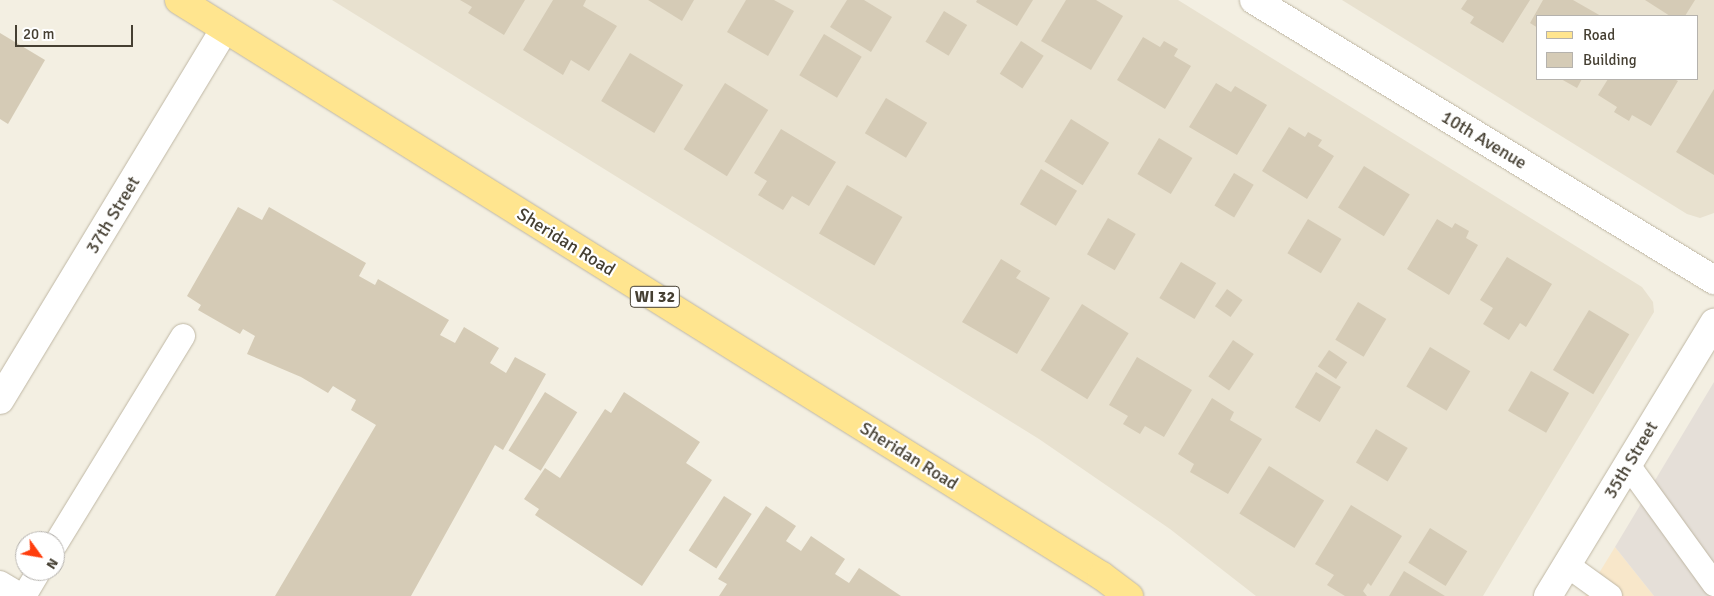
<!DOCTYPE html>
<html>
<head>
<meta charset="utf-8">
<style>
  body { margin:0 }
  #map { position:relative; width:1714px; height:596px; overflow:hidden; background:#f3efe2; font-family:Signika,sans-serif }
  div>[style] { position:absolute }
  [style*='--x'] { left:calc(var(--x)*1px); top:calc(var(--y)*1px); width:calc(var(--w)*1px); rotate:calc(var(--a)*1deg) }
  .residential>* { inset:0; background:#e8e1cf }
  .commercial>* { inset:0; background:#f8e7ca }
  .industrial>* { inset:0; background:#e5dfd8 }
  .building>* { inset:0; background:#d5cbb6; transform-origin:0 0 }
  .roads { filter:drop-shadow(0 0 1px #bfb7a4) drop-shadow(0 0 1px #bfb7a4) }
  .lane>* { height:24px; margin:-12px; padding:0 12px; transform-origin:12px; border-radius:12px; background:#fff }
  .street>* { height:28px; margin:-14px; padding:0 14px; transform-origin:14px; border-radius:14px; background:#fff }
  .primary>* { height:28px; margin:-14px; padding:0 14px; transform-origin:14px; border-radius:14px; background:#ffe58f }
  span { translate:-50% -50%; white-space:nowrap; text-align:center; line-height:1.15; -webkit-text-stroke:4.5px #fff; paint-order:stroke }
  .shield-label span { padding:1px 4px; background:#fff; border:1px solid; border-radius:4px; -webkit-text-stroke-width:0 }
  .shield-label { font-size:16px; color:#453f32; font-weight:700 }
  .street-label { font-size:18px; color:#453f32 }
  .legend { position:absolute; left:1536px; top:15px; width:162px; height:65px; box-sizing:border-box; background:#fff; border:1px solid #b5b2ad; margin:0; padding:6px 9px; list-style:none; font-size:15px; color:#453f32 }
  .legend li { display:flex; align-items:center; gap:10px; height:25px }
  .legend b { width:25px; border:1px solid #b5b2ad }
  .north { position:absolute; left:15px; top:531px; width:50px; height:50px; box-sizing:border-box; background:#fff; border:1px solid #b5b2ad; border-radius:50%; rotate:122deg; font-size:14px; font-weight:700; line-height:20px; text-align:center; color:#453f32 }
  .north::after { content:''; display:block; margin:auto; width:18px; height:22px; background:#ff3e0d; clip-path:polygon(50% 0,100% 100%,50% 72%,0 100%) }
  .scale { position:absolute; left:15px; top:25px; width:118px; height:22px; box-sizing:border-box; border:2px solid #453f32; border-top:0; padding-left:6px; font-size:15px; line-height:18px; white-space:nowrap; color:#453f32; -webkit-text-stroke:4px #fff; paint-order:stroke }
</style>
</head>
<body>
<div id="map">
  <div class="residential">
    <div style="clip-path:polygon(332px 0,1178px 0,1642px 287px,1653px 302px,1654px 312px,1483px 596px,1256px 596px,1170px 529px,1039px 439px)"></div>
    <div style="clip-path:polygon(evenodd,1342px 0,1714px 0,1714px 213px,1700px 218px,1687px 214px,1342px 0,1538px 16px,1698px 16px,1698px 79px,1538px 79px,1538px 16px)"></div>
  </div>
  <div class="commercial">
    <div style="clip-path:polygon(1615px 547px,1654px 596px,1585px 596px)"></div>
  </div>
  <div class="industrial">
    <div style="clip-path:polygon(1714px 382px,1714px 596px,1654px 596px,1615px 547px)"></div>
  </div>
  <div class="building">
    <div style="clip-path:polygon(460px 0,525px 0,504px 35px,468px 13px,472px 7px)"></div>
    <div style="clip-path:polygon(553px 0,586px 0,583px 6px,617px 26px,589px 71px,571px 60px,563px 75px,523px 50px)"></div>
    <div style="clip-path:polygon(648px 0,694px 0,682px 21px)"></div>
    <div style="clip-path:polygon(746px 0,774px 0,794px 11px,768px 56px,727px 32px)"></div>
    <div style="clip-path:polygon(847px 0,864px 0,892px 17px,871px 52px,830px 27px)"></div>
    <div style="clip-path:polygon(977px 0,1033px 0,1017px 26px,976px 2px)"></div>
    <div style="clip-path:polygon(1066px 0,1096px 0,1123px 16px,1091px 70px,1041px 41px)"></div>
    <div style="clip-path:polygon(1467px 0,1530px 0,1503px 43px,1470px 23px,1474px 17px,1461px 9px)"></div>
    <div style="clip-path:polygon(1543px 0,1573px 0,1601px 16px,1538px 16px,1538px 28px,1530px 23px)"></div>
    <div style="clip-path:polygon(1645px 0,1695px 0,1685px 16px,1670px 16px)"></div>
    <div style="left:944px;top:11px;width:27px;height:36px;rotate:31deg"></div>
    <div style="clip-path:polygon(0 33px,45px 60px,8px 124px,0 119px)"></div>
    <div style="left:824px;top:34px;width:44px;height:48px;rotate:31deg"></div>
    <div style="clip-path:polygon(1143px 37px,1160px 47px,1164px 41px,1178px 49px,1174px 56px,1191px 66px,1165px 109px,1117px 80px)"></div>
    <div style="left:1021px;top:41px;width:27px;height:39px;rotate:33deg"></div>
    <div style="left:630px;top:53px;width:62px;height:56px;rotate:31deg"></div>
    <div style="clip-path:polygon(1561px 79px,1582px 79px,1577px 88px)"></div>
    <div style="clip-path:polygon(1608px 79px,1674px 79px,1678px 81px,1651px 126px,1632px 115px,1629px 121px,1614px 112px,1617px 107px,1598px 95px)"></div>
    <div style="left:725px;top:83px;width:51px;height:78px;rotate:32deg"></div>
    <div style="clip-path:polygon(1216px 83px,1231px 92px,1235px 86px,1267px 105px,1237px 155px,1189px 127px)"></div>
    <div style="clip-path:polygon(1714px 89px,1714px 175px,1676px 152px)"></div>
    <div style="left:886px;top:98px;width:48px;height:41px;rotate:31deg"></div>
    <div style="left:1071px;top:119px;width:45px;height:50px;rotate:32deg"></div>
    <div style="clip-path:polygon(1289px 127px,1305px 137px,1308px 132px,1322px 140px,1318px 146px,1334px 156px,1307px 199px,1262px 171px)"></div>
    <div style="clip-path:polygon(781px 129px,836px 162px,809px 206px,792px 196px,783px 210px,758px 195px,767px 181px,754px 173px)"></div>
    <div style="left:1159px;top:138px;width:39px;height:42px;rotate:31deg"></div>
    <div style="left:1364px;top:166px;width:54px;height:49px;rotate:32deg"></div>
    <div style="left:1041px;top:169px;width:42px;height:41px;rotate:31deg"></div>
    <div style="left:1234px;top:173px;width:23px;height:38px;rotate:31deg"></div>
    <div style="left:847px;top:185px;width:64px;height:56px;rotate:30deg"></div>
    <div style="clip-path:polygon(238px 207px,262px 220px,269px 207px,366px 263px,359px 276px,375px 285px,378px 279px,449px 320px,440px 335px,455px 343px,464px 327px,499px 348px,490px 363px,506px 373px,515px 357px,546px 374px,503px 450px,495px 445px,411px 596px,275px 596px,376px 425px,351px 410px,356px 400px,333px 386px,328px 393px,301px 377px,247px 354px,255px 336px,243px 329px,240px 334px,198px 310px,201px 305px,187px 296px)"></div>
    <div style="left:1108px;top:218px;width:32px;height:42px;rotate:30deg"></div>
    <div style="left:1308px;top:219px;width:39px;height:40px;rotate:31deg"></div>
    <div style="clip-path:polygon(1437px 219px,1452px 228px,1455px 223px,1469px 231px,1466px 238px,1478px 245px,1449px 295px,1407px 269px)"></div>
    <div style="clip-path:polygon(1507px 257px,1552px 284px,1526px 327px,1520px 323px,1509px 340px,1483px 324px,1493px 308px,1480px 300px)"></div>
    <div style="clip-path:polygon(1001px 259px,1021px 271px,1016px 278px,1050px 298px,1017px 354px,962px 322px)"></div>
    <div style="left:1181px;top:262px;width:41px;height:42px;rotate:31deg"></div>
    <div style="left:1227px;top:289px;width:19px;height:21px;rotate:35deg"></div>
    <div style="left:1358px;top:302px;width:33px;height:44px;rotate:31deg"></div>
    <div style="left:1082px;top:304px;width:55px;height:78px;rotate:32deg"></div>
    <div style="left:1589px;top:310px;width:47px;height:70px;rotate:31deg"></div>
    <div style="left:1233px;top:340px;width:25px;height:44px;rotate:34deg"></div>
    <div style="left:1430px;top:347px;width:47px;height:46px;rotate:31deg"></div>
    <div style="left:1329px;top:350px;width:22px;height:20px;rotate:34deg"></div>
    <div style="clip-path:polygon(1137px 357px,1192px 390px,1164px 437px,1145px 426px,1140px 434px,1123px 424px,1128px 416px,1109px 405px)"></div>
    <div style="left:1531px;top:371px;width:44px;height:46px;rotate:30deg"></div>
    <div style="left:1316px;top:372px;width:29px;height:41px;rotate:31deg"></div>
    <div style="left:545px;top:392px;width:38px;height:69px;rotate:32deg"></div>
    <div style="clip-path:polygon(624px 392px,700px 442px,686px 463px,712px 480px,642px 586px,535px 515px,539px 509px,524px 499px,545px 468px,560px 478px,605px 409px,611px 413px)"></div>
    <div style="clip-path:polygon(1212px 398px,1234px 412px,1230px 420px,1262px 439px,1228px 494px,1190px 472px,1194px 464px,1178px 454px)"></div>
    <div style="left:1376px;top:429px;width:37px;height:39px;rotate:31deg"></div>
    <div style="left:1269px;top:466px;width:65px;height:56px;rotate:32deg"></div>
    <div style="left:724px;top:496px;width:33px;height:65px;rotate:33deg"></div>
    <div style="clip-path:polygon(1351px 505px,1402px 536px,1371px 586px,1368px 583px,1363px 591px,1367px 596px,1345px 596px,1327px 585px,1334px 575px,1315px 564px)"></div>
    <div style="clip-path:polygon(766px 506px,796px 526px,786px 541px,801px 551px,811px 536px,845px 559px,835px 574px,849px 583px,859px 568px,901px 596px,719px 596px,727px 584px,718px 579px)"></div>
    <div style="left:1430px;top:528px;width:44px;height:41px;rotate:32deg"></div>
    <div style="clip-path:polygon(1404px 571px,1445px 596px,1389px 596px)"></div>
  </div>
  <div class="roads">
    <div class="lane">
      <div style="--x:1628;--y:465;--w:147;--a:54.1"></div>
      <div style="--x:55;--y:545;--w:245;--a:-58.5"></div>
      <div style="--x:1567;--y:565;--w:53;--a:35.8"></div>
      <div style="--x:0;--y:583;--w:26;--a:31"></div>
      <div style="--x:24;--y:596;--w:29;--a:-59"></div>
    </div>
    <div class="street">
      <div style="--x:1254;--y:0;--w:539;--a:31.33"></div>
      <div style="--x:0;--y:400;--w:434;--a:-58.8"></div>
      <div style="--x:1548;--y:596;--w:320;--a:-58.7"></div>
    </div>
    <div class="primary">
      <div style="--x:179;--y:0;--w:1088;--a:31.97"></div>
      <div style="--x:1102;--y:576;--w:34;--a:37"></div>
    </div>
  </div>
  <div class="shield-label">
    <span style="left:655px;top:297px">WI 32</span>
  </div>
  <div class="street-label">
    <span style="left:1484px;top:140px;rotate:31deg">10th Avenue</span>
    <span style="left:113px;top:215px;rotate:-59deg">37th Street</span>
    <span style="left:566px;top:242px;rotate:32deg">Sheridan Road</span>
    <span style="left:909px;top:456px;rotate:32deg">Sheridan Road</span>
    <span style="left:1631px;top:460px;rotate:-59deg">35th Street</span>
  </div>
  <ul class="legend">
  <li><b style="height:6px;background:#ffe58f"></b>Road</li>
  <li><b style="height:14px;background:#d5cbb6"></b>Building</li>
  </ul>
  <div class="north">N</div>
  <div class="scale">20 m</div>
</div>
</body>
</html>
